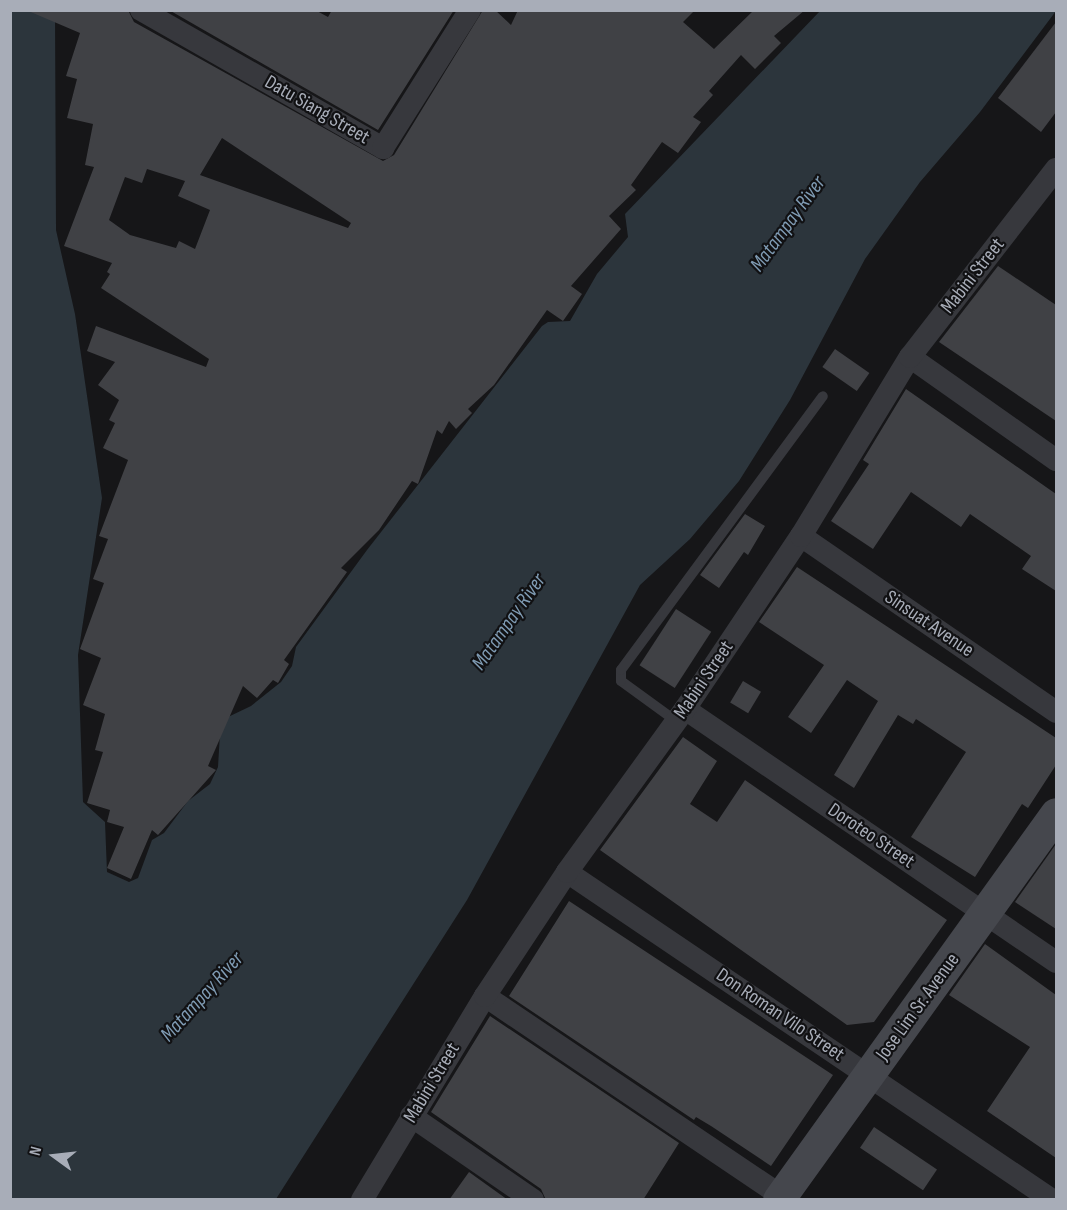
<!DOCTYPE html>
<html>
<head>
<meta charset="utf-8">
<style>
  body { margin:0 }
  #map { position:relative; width:1067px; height:1210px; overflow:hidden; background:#161618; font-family:"Sofia Sans Condensed",sans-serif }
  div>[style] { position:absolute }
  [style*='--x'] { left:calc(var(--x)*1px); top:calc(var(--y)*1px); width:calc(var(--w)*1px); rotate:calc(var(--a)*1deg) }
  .water>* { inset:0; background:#2c353c }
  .building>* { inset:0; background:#404145; transform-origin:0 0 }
  .lane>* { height:10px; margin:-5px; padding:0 5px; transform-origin:5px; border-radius:5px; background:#37383d }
  .street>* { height:22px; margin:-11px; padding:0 11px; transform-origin:11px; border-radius:11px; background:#37383d }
  .secondary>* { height:32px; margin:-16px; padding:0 16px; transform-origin:16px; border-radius:16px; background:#45474d }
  span { translate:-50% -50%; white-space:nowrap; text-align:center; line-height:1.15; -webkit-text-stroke:4.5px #111113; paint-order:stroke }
  .street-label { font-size:20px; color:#a8adb8 }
  .water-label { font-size:21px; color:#7f9bb3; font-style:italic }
  .frame { position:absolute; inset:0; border:12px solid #a8adb8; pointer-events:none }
  .north { position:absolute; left:24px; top:1126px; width:60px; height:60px; -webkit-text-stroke:4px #111113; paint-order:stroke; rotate:285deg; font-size:16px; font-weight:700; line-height:24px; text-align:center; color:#a8adb8 }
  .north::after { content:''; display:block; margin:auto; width:21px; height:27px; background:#a8adb8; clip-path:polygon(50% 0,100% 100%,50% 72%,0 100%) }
</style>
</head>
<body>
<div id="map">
  <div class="water">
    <div style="clip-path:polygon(10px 11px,55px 11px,56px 230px,75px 314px,102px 498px,78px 655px,83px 802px,105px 822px,107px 872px,129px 882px,138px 878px,152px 840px,164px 833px,188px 801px,210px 784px,218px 767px,220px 733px,228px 717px,251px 706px,281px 682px,292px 666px,296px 647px,367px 550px,542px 326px,548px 322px,570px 321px,597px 274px,628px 237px,625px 214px,820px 11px,1056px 11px,980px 112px,920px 182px,865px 259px,790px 400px,739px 481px,690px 539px,640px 585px,467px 900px,276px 1199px,11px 1199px)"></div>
  </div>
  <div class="building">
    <div style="clip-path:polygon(evenodd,26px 10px,128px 10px,134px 22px,383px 161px,394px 155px,483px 10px,495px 10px,511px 25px,518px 10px,695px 10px,683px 22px,714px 49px,754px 10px,805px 10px,774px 36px,781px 43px,755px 69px,741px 55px,709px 91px,713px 95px,693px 117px,701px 122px,678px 153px,662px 142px,631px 185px,636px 190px,609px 216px,621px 229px,571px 286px,582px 294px,563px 321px,547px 310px,494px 385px,468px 409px,472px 413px,456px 429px,449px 421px,442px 434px,437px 430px,418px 484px,412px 481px,379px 530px,341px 568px,347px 572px,284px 660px,289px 664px,278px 683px,273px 680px,257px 698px,243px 686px,208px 766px,216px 770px,158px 835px,152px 830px,131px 879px,107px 868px,124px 827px,107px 822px,110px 810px,87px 803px,103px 752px,95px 750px,105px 714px,83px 705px,101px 658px,80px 649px,104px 583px,93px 579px,108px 539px,99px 536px,128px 460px,103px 448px,115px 423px,109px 420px,119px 400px,98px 385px,115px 362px,87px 351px,96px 326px,206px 367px,209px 359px,101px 288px,110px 274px,107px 272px,112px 263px,64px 246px,94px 167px,85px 165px,93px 124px,67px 118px,77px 79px,66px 76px,80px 33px,26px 10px,222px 138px,351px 223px,348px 228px,200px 175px,222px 138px,26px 10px,147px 169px,185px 181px,178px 196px,210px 210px,195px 249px,179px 241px,176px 248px,130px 235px,109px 220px,125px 177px,142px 183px,147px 169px)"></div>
    <div style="clip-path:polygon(169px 10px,315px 10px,328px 17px,332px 10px,454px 10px,378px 130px)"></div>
    <div style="clip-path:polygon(1056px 22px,1056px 112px,1041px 132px,998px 98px)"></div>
    <div style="clip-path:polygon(998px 266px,1056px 305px,1056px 421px,939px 342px)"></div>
    <div style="left:835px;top:349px;width:42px;height:22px;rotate:35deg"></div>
    <div style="clip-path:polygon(906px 389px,1056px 494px,1056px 591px,1022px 569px,1031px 556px,1005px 538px,970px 514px,961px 527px,911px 492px,873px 549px,831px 521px,869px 464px,863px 460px)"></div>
    <div style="clip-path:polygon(745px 514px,765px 526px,748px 555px,744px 552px,719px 588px,700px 575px)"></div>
    <div style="clip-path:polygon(797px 567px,1056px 738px,1056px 765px,1028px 808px,1022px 804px,975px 877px,911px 837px,966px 752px,916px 719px,913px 724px,898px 715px,854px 788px,834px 775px,878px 701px,847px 680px,811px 733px,788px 717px,824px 665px,759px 622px)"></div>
    <div style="left:676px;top:609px;width:42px;height:67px;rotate:33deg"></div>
    <div style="left:743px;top:681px;width:21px;height:25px;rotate:31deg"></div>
    <div style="clip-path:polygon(683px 737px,717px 761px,690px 804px,717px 822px,745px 780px,947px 920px,874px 1022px,847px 1025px,600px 850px)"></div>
    <div style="clip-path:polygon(1056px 844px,1056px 929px,1015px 902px)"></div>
    <div style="clip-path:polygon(569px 901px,833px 1075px,771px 1166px,711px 1126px,696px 1117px,694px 1120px,509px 996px)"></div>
    <div style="clip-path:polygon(985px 944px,1056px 995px,1056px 1158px,987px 1111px,1030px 1047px,949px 995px)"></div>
    <div style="clip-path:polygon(490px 1016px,679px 1143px,643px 1200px,546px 1200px,541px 1189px,431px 1112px)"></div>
    <div style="left:874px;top:1127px;width:76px;height:25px;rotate:34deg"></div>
    <div style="clip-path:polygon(469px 1172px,508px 1200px,449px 1200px)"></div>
  </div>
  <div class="lane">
    <div style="--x:676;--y:721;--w:68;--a:-144"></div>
    <div style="--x:621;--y:681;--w:11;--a:-90"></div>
    <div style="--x:621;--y:670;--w:340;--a:-53.6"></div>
  </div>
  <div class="street">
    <div style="--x:141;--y:10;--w:279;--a:29.7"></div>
    <div style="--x:383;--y:148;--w:163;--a:-57.8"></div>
    <div style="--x:910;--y:357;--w:179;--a:35.2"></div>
    <div style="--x:801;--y:536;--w:310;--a:34.6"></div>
    <div style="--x:685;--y:709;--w:449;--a:34.3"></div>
    <div style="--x:567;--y:872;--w:585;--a:34.07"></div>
    <div style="--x:485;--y:996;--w:358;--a:34"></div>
    <div style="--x:411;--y:1116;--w:148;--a:34.5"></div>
    <div style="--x:362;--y:1200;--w:238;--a:-58.9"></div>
    <div style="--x:485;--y:996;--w:149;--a:-56.5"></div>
    <div style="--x:567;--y:872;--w:201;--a:-54.1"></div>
    <div style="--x:685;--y:709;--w:208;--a:-56.2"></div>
    <div style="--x:801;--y:536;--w:210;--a:-58.7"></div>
    <div style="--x:910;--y:357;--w:238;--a:-52.2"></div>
  </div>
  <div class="secondary">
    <div style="--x:779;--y:1200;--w:475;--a:-54.3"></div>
  </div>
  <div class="street-label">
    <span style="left:317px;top:110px;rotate:30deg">Datu Siang Street</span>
    <span style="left:973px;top:276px;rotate:-52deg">Mabini Street</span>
    <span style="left:929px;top:624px;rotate:34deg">Sinsuat Avenue</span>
    <span style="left:704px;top:680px;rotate:-56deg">Mabini Street</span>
    <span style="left:871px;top:836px;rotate:34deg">Doroteo Street</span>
    <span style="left:918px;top:1007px;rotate:-54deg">Jose Lim Sr. Avenue</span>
    <span style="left:780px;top:1015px;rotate:34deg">Don Roman Vilo Street</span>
    <span style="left:432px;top:1083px;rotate:-59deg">Mabini Street</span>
  </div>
  <div class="water-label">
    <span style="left:788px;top:224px;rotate:-54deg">Matampay River</span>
    <span style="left:509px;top:622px;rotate:-55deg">Matampay River</span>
    <span style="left:202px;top:997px;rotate:-48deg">Matampay River</span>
  </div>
  <div class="frame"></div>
  <div class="north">N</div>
</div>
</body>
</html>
